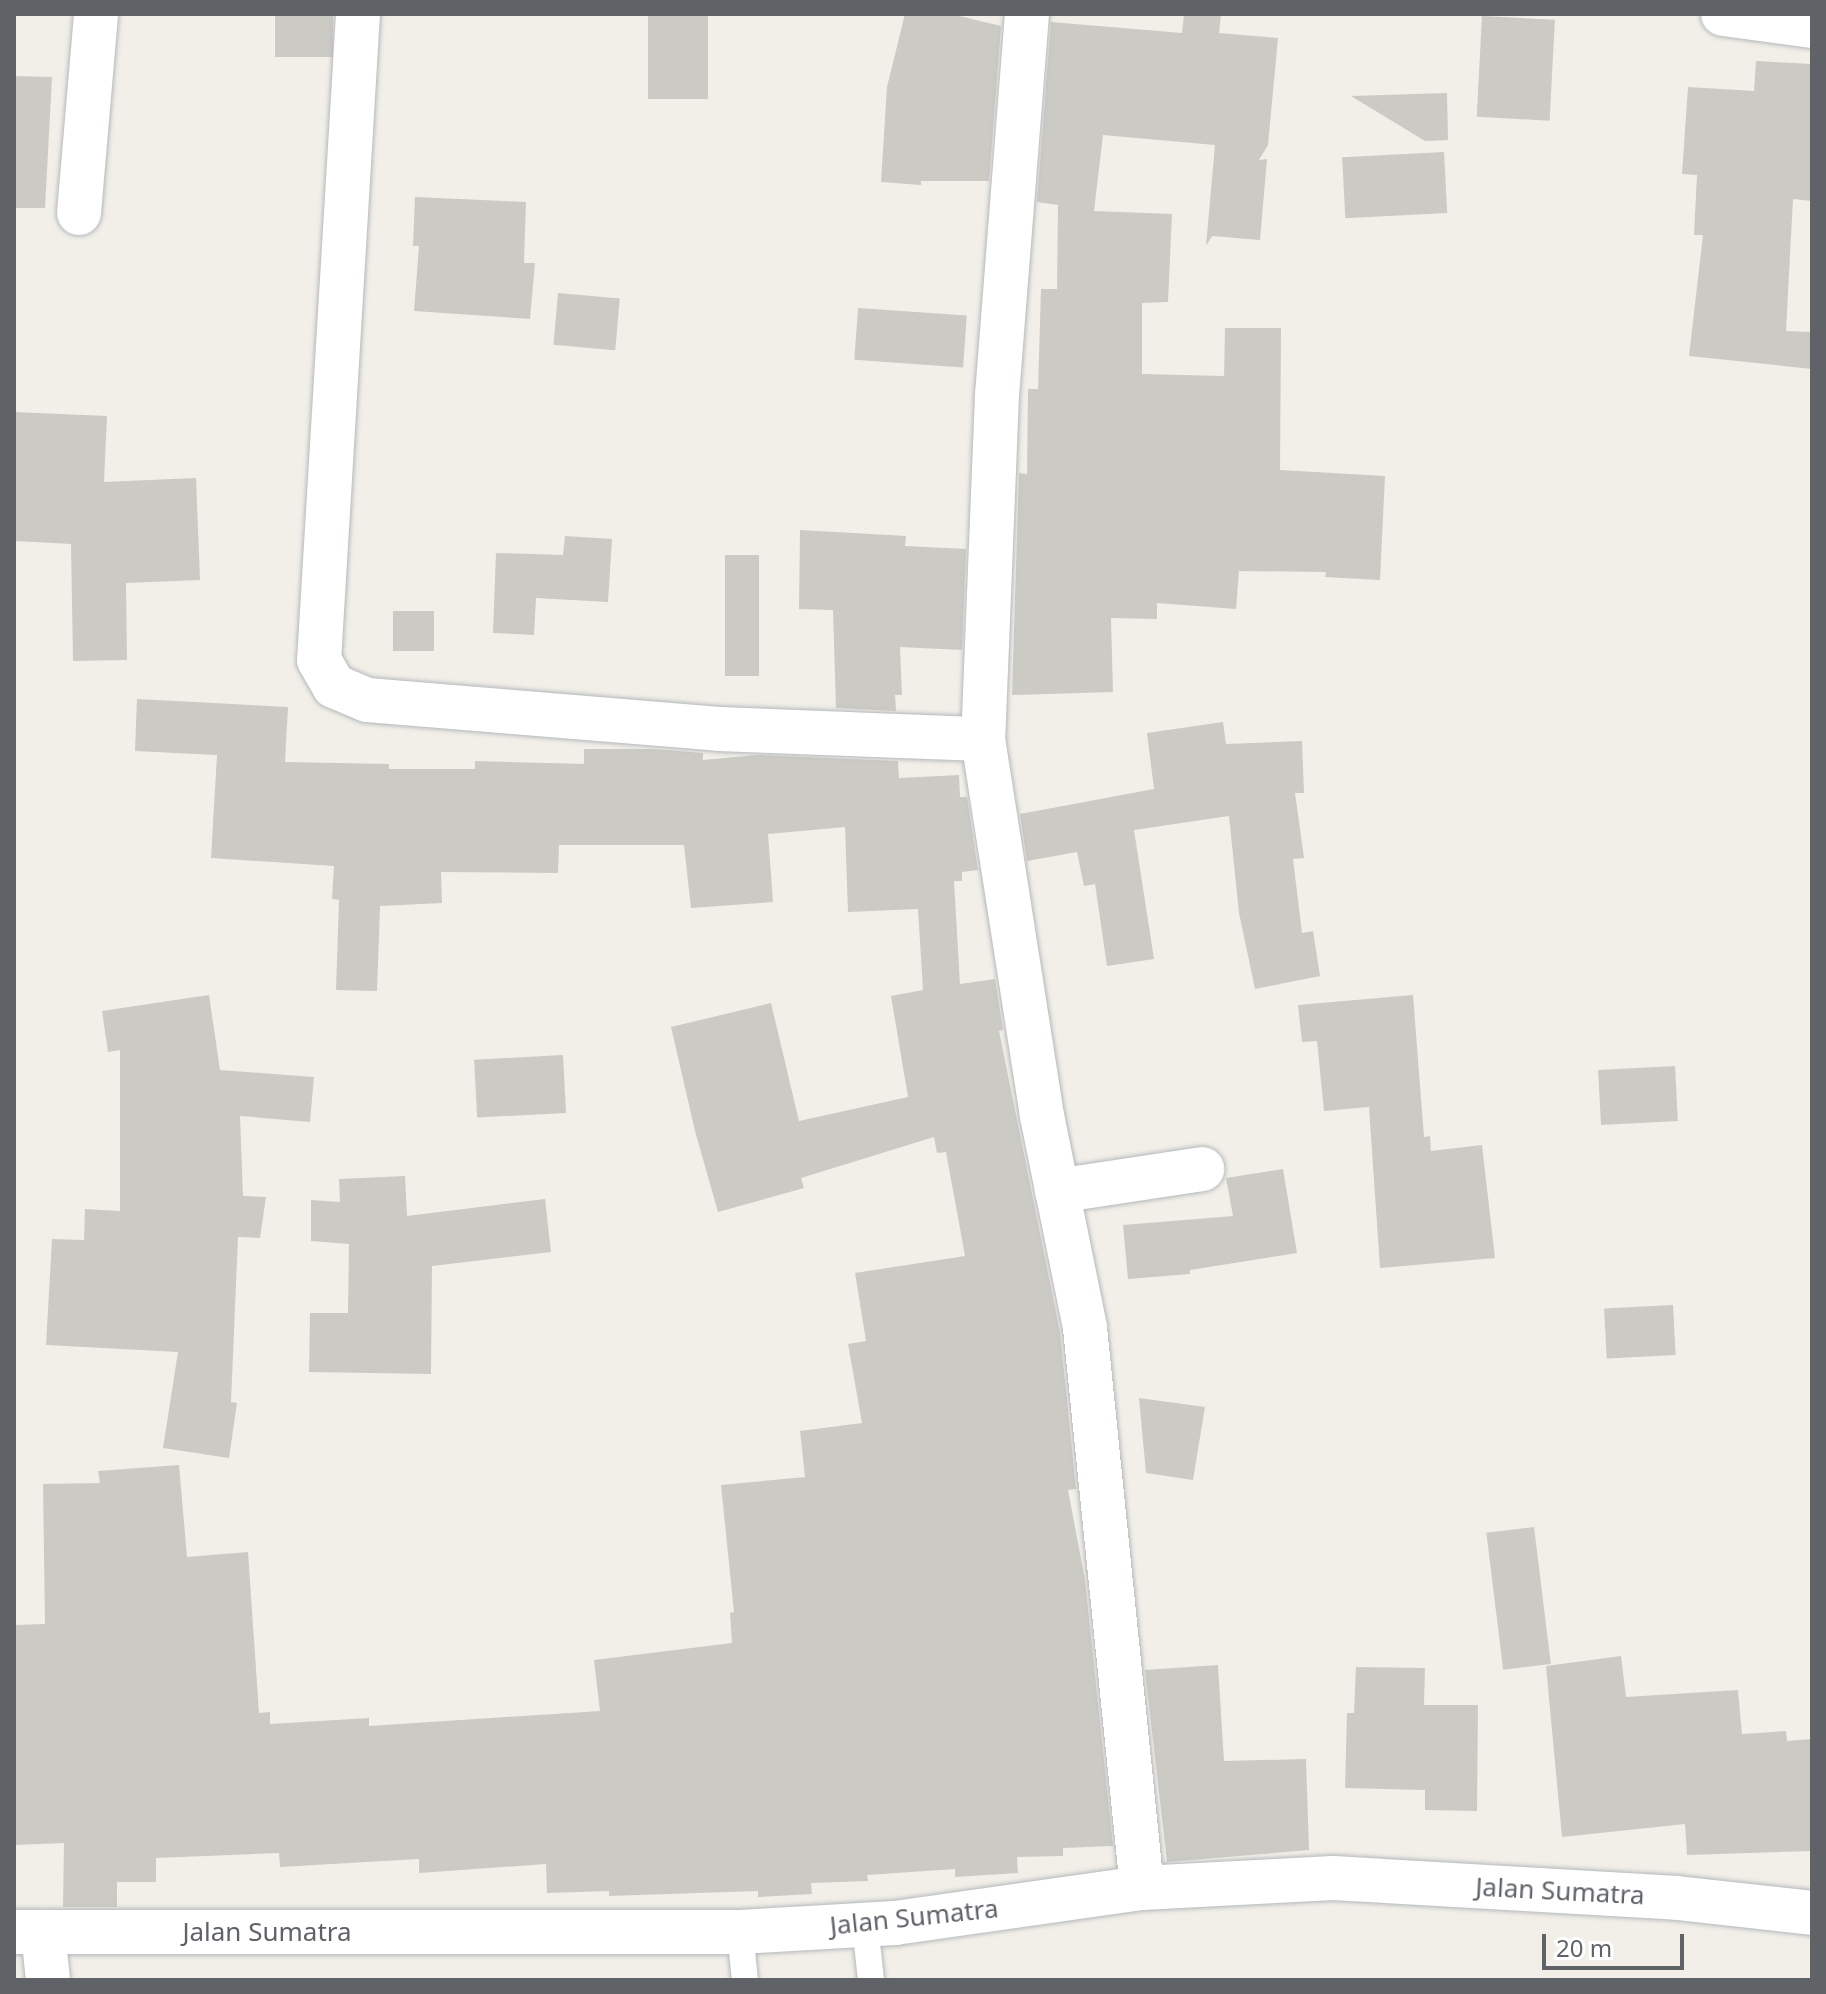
<!DOCTYPE html>
<html>
<head>
<meta charset="utf-8">
<style>
  body { margin:0 }
  #map { position:relative; width:1826px; height:1994px; overflow:hidden; background:#f1efe8; font-family:"Noto Sans",sans-serif }
  div>[style] { position:absolute }
  [style*='--x'] { left:calc(var(--x)*1px); top:calc(var(--y)*1px); width:calc(var(--w)*1px); rotate:calc(var(--a)*1deg) }
  .building>* { inset:0; background:#cccac5; transform-origin:0 0 }
  .roads { filter:drop-shadow(0 0 2px #b5b8bc) drop-shadow(0 0 2px #b5b8bc) }
  .service>* { height:26px; margin:-13px; padding:0 13px; transform-origin:13px; border-radius:13px; background:#fff }
  .minor>* { height:44px; margin:-22px; padding:0 22px; transform-origin:22px; border-radius:22px; background:#fff }
  .tertiary>* { height:44px; margin:-22px; padding:0 22px; transform-origin:22px; border-radius:22px; background:#fff }
  span { translate:-50% -50%; white-space:nowrap; text-align:center; line-height:1.15; -webkit-text-stroke:6px #fff; paint-order:stroke }
  .street-label { font-size:26px; color:#5f6368 }
  .frame { position:absolute; inset:0; border:16px solid #5f6368; pointer-events:none }
  .scale { position:absolute; left:1542px; top:1934px; width:142px; height:36px; box-sizing:border-box; border:4px solid #5f6368; border-top:0; padding-left:10px; font-size:24px; line-height:28px; white-space:nowrap; color:#5f6368; -webkit-text-stroke:6px #fff; paint-order:stroke }
</style>
</head>
<body>
<div id="map">
  <div class="building">
    <div style="left:275px;top:14px;width:58px;height:43px"></div>
    <div style="left:648px;top:14px;width:60px;height:85px"></div>
    <div style="clip-path:polygon(905px 14px,951px 14px,1001px 26px,989px 181px,921px 181px,921px 185px,881px 182px,887px 87px)"></div>
    <div style="clip-path:polygon(1184px 14px,1221px 14px,1219px 33px,1278px 38px,1268px 145px,1259px 160px,1267px 159px,1260px 240px,1212px 236px,1206px 246px,1215px 145px,1103px 135px,1094px 211px,1172px 214px,1168px 302px,1142px 303px,1142px 374px,1224px 376px,1225px 328px,1281px 328px,1280px 470px,1385px 476px,1380px 580px,1325px 577px,1326px 572px,1239px 571px,1236px 609px,1157px 603px,1157px 619px,1111px 618px,1113px 692px,1012px 695px,1019px 473px,1027px 474px,1028px 389px,1038px 389px,1041px 289px,1057px 289px,1058px 205px,1037px 202px,1051px 22px,1182px 33px)"></div>
    <div style="left:1482px;top:16px;width:73px;height:101px;rotate:3deg"></div>
    <div style="clip-path:polygon(1756px 61px,1812px 64px,1812px 201px,1793px 199px,1786px 331px,1812px 332px,1812px 369px,1689px 356px,1703px 235px,1694px 235px,1697px 175px,1682px 174px,1688px 87px,1754px 91px)"></div>
    <div style="clip-path:polygon(14px 76px,52px 77px,45px 208px,14px 208px)"></div>
    <div style="clip-path:polygon(1447px 93px,1448px 140px,1425px 141px,1351px 96px)"></div>
    <div style="left:1444px;top:152px;width:61px;height:102px;rotate:87deg"></div>
    <div style="clip-path:polygon(415px 197px,526px 202px,524px 263px,535px 263px,530px 319px,414px 311px,419px 246px,413px 246px)"></div>
    <div style="left:558px;top:293px;width:62px;height:52px;rotate:5deg"></div>
    <div style="left:858px;top:308px;width:109px;height:52px;rotate:4deg"></div>
    <div style="clip-path:polygon(14px 412px,107px 416px,104px 482px,196px 478px,200px 580px,126px 583px,127px 660px,73px 661px,71px 544px,14px 541px)"></div>
    <div style="clip-path:polygon(800px 530px,906px 536px,905px 546px,966px 549px,962px 650px,900px 647px,902px 695px,895px 695px,896px 711px,836px 708px,833px 610px,799px 609px)"></div>
    <div style="clip-path:polygon(565px 536px,612px 539px,608px 602px,536px 598px,534px 635px,493px 633px,496px 553px,563px 555px)"></div>
    <div style="left:725px;top:555px;width:34px;height:121px"></div>
    <div style="left:434px;top:611px;width:40px;height:41px;rotate:90deg"></div>
    <div style="clip-path:polygon(137px 699px,288px 707px,285px 762px,389px 764px,389px 769px,475px 769px,475px 761px,584px 764px,584px 749px,654px 749px,703px 753px,703px 760px,757px 755px,898px 761px,899px 778px,959px 775px,960px 797px,967px 797px,978px 870px,962px 872px,962px 881px,954px 881px,960px 984px,995px 979px,1003px 1030px,999px 1031px,1060px 1332px,1076px 1489px,1068px 1490px,1085px 1580px,1113px 1846px,1063px 1848px,1063px 1856px,1017px 1857px,1018px 1873px,955px 1877px,955px 1869px,867px 1875px,868px 1881px,811px 1883px,812px 1894px,758px 1897px,758px 1891px,609px 1896px,609px 1891px,547px 1893px,546px 1864px,419px 1873px,419px 1859px,280px 1867px,279px 1853px,156px 1858px,156px 1882px,117px 1882px,117px 1907px,63px 1907px,64px 1843px,14px 1845px,14px 1625px,45px 1624px,43px 1484px,100px 1483px,98px 1471px,179px 1465px,187px 1557px,248px 1552px,259px 1713px,270px 1712px,270px 1724px,369px 1718px,369px 1726px,600px 1711px,594px 1660px,732px 1643px,730px 1613px,734px 1612px,721px 1485px,805px 1477px,800px 1431px,862px 1423px,848px 1344px,866px 1341px,855px 1273px,965px 1256px,946px 1152px,937px 1153px,934px 1137px,801px 1178px,804px 1188px,718px 1212px,695px 1131px,671px 1027px,771px 1003px,799px 1121px,908px 1097px,891px 996px,923px 990px,918px 909px,848px 912px,845px 827px,768px 834px,773px 902px,691px 908px,684px 845px,559px 845px,558px 873px,441px 872px,442px 903px,380px 906px,377px 991px,336px 990px,339px 900px,332px 899px,334px 866px,211px 858px,217px 755px,135px 751px)"></div>
    <div style="clip-path:polygon(1223px 722px,1226px 744px,1302px 741px,1304px 793px,1295px 793px,1304px 858px,1293px 859px,1302px 933px,1313px 931px,1320px 976px,1255px 989px,1239px 913px,1229px 816px,1134px 830px,1154px 959px,1107px 966px,1095px 884px,1084px 886px,1077px 852px,1027px 861px,1020px 814px,1154px 789px,1147px 733px)"></div>
    <div style="clip-path:polygon(209px 995px,220px 1070px,314px 1077px,310px 1122px,240px 1116px,243px 1196px,266px 1197px,260px 1238px,238px 1237px,231px 1402px,237px 1403px,229px 1458px,163px 1448px,178px 1352px,46px 1345px,52px 1239px,84px 1240px,85px 1209px,120px 1211px,120px 1050px,108px 1052px,102px 1011px)"></div>
    <div style="clip-path:polygon(1413px 995px,1424px 1137px,1430px 1136px,1431px 1151px,1482px 1145px,1495px 1258px,1380px 1268px,1369px 1107px,1324px 1111px,1317px 1041px,1302px 1042px,1298px 1005px)"></div>
    <div style="left:563px;top:1055px;width:58px;height:89px;rotate:87deg"></div>
    <div style="left:1675px;top:1066px;width:55px;height:77px;rotate:87deg"></div>
    <div style="clip-path:polygon(1283px 1169px,1297px 1253px,1190px 1270px,1190px 1274px,1128px 1279px,1123px 1225px,1233px 1216px,1226px 1178px)"></div>
    <div style="clip-path:polygon(405px 1176px,407px 1216px,545px 1199px,551px 1252px,432px 1266px,431px 1374px,309px 1372px,310px 1313px,348px 1313px,349px 1244px,311px 1241px,311px 1200px,340px 1202px,339px 1179px)"></div>
    <div style="left:1673px;top:1305px;width:50px;height:69px;rotate:87deg"></div>
    <div style="clip-path:polygon(1139px 1398px,1205px 1407px,1193px 1480px,1146px 1473px)"></div>
    <div style="left:1534px;top:1527px;width:138px;height:48px;rotate:83deg"></div>
    <div style="clip-path:polygon(1621px 1656px,1626px 1697px,1738px 1690px,1742px 1734px,1786px 1731px,1787px 1741px,1812px 1739px,1812px 1851px,1687px 1855px,1685px 1824px,1562px 1837px,1546px 1666px)"></div>
    <div style="clip-path:polygon(1218px 1665px,1224px 1761px,1306px 1759px,1309px 1850px,1167px 1862px,1145px 1670px)"></div>
    <div style="clip-path:polygon(1356px 1667px,1425px 1668px,1424px 1705px,1478px 1705px,1477px 1811px,1425px 1810px,1425px 1790px,1345px 1788px,1347px 1713px,1354px 1713px)"></div>
  </div>
  <div class="roads">
    <div class="service">
      <div style="--x:865;--y:1925;--w:55;--a:83.8"></div>
      <div style="--x:740;--y:1932;--w:48;--a:84.1"></div>
    </div>
    <div class="minor">
      <div style="--x:358;--y:14;--w:647;--a:93.45"></div>
      <div style="--x:319;--y:660;--w:30;--a:60"></div>
      <div style="--x:334;--y:686;--w:36;--a:23"></div>
      <div style="--x:367;--y:700;--w:353;--a:4.7"></div>
      <div style="--x:719;--y:729;--w:264;--a:2.2"></div>
      <div style="--x:1027;--y:14;--w:382;--a:94.5"></div>
      <div style="--x:997;--y:395;--w:344;--a:92.3"></div>
      <div style="--x:983;--y:739;--w:382;--a:81.1"></div>
      <div style="--x:1042;--y:1116;--w:216;--a:78.5"></div>
      <div style="--x:1085;--y:1328;--w:563;--a:84.19"></div>
      <div style="--x:1723;--y:14;--w:90;--a:7.7"></div>
      <div style="--x:79;--y:213;--w:200;--a:-85.1"></div>
      <div style="--x:1057;--y:1191;--w:147;--a:-8.6"></div>
      <div style="--x:43;--y:1932;--w:48;--a:84.1"></div>
    </div>
    <div class="tertiary">
      <div style="--x:14;--y:1932;--w:726;--a:0"></div>
      <div style="--x:740;--y:1932;--w:155;--a:-3.3"></div>
      <div style="--x:895;--y:1923;--w:249;--a:-8.1"></div>
      <div style="--x:1142;--y:1888;--w:191;--a:-3"></div>
      <div style="--x:1333;--y:1878;--w:345;--a:3.3"></div>
      <div style="--x:1677;--y:1898;--w:136;--a:6.3"></div>
    </div>
  </div>
  <div class="street-label">
    <span style="left:1560px;top:1891px;rotate:3deg">Jalan Sumatra</span>
    <span style="left:914px;top:1917px;rotate:-6deg">Jalan Sumatra</span>
    <span style="left:267px;top:1932px">Jalan Sumatra</span>
  </div>
  <div class="frame"></div>
  <div class="scale">20 m</div>
</div>
</body>
</html>
